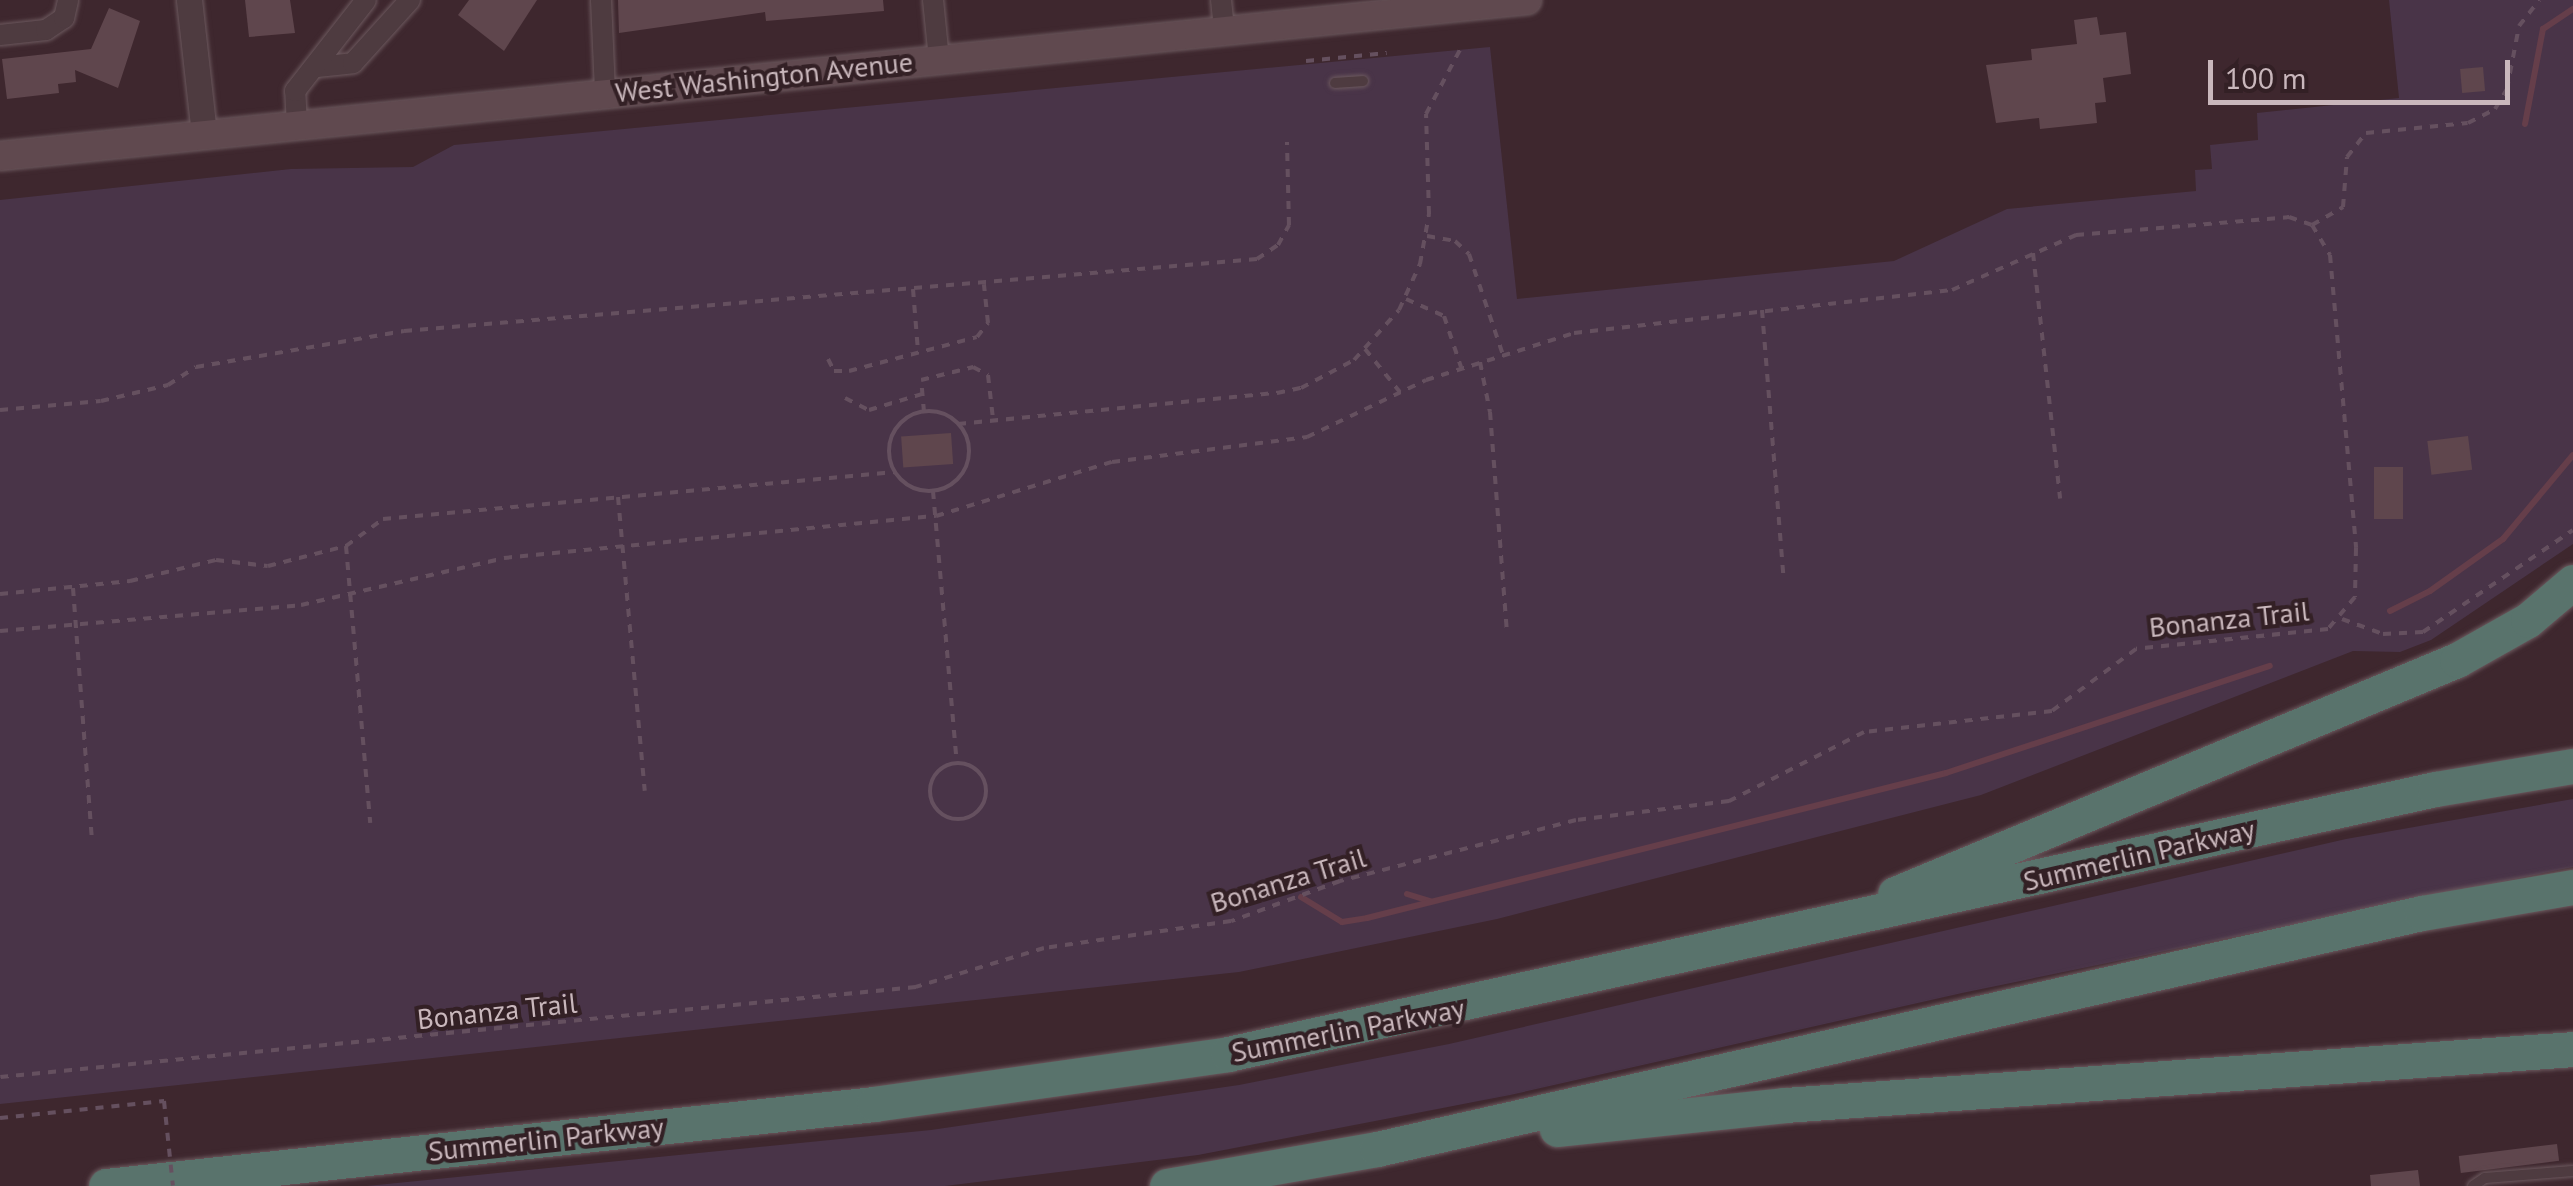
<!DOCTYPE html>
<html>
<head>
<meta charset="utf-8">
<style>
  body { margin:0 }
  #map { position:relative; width:2573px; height:1186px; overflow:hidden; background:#3e272e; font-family:"PT Sans",sans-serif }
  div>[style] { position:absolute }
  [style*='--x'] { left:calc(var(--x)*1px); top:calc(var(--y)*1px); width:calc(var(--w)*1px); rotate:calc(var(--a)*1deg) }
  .green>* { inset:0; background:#493448 }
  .stream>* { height:6px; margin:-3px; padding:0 3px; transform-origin:3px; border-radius:3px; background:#653e4a }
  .building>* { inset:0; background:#5f464d; transform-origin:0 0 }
  .path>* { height:4px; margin-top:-2px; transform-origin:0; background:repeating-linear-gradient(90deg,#65505f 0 8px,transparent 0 16px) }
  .path>.ring { margin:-2px; padding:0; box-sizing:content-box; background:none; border:4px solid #65505f; border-radius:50% }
  .roads { filter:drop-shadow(0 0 2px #6c595e) drop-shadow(0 0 2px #6c595e) }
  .service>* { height:10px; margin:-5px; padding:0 5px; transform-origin:5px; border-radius:5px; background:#4e3b40 }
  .minor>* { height:20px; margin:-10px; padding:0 10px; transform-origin:10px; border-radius:10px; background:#4e3b40 }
  .tertiary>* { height:25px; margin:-12.5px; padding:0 12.5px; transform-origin:12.5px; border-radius:12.5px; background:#4e3b40 }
  .secondary>* { height:28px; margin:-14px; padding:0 14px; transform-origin:14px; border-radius:14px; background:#60494f }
  .motorway>* { height:35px; margin:-17.5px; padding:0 17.5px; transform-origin:17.5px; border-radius:17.5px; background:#59736c }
  .path-bridge>* { height:4px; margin-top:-2px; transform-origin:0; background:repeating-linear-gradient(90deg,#65505f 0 8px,transparent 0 16px) }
  span { translate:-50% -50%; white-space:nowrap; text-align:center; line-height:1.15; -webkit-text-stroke:8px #332025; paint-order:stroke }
  .street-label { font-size:28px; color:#c9b7bc }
  .scale { position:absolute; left:2208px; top:60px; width:302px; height:45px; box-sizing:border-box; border:5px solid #c9b7bc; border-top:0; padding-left:12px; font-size:30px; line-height:35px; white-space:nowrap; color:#c9b7bc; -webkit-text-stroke:8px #332025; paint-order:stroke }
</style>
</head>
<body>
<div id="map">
  <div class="green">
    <div style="clip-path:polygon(2389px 0,2573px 0,2573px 544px,2431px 640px,2400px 652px,2353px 651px,1981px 795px,1497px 919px,1239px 972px,0 1104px,0 200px,291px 169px,413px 167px,454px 145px,1490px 47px,1517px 299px,1894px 261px,2007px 209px,2196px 191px,2195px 170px,2212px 169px,2210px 145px,2258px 140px,2257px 113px,2399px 98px)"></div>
    <div style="clip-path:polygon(2573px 799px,2573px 867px,1962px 993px,1510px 1095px,1198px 1155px,945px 1186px,367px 1186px,931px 1130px,1239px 1085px,1449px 1044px,2346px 839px)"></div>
  </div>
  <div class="stream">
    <div style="--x:2525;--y:124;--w:97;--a:-79.3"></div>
    <div style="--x:2543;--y:29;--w:36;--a:-34"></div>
    <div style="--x:2390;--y:611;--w:45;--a:-26.6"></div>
    <div style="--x:2430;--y:591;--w:90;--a:-35.5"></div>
    <div style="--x:2503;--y:539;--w:109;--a:-50.2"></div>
    <div style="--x:1407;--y:894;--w:24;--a:17"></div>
    <div style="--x:1301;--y:897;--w:48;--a:31.4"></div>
    <div style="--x:1342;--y:922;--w:25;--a:-9"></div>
    <div style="--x:1367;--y:918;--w:597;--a:-14.06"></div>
    <div style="--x:1946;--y:773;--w:341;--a:-18.3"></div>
  </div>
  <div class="building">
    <div style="clip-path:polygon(245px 0,290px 0,295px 33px,249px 37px)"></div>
    <div style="clip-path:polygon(469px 0,537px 0,504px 51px,458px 15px)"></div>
    <div style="clip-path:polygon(618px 0,883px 0,884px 11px,766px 21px,765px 12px,619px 33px)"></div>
    <div style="clip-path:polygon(109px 8px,140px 21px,118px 88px,75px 70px,76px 82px,58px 84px,59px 93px,7px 99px,2px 59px,91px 49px)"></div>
    <div style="clip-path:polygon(2097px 17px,2100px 35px,2126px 32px,2131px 74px,2103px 78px,2106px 102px,2095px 103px,2097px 123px,2040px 129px,2039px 118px,1996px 123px,1986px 65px,2032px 60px,2031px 49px,2077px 44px,2074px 20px)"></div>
    <div style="left:2483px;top:67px;width:24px;height:23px;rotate:85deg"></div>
    <div style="left:951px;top:433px;width:31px;height:50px;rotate:86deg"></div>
    <div style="left:2468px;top:436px;width:34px;height:41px;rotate:83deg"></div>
    <div style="left:2374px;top:467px;width:29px;height:52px"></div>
    <div style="left:2557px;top:1144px;width:17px;height:99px;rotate:83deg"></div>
    <div style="clip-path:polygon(2418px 1170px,2420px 1186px,2371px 1186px,2370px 1175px)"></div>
  </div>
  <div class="path">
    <div style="--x:1306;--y:61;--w:81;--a:-5.6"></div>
    <div style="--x:2312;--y:225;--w:36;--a:-30"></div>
    <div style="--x:2343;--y:207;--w:50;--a:-85.4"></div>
    <div style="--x:2347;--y:157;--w:31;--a:-52"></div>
    <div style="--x:2366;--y:133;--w:102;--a:-5.6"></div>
    <div style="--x:2468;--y:123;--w:30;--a:-27"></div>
    <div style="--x:2495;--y:109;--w:23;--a:-59"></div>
    <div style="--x:2507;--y:89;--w:64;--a:-79.2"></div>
    <div style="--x:2519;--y:26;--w:33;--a:-52"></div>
    <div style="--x:1427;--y:236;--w:28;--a:10"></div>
    <div style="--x:1455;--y:241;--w:19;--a:43"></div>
    <div style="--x:1469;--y:254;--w:107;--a:71.4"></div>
    <div style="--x:2033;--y:253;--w:247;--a:83.7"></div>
    <div style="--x:913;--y:289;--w:62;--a:85.4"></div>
    <div style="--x:1406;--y:299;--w:42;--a:24.1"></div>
    <div style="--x:1444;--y:316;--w:54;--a:71.6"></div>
    <div style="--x:1762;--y:310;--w:264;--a:85.4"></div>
    <div style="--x:1365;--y:349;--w:55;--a:50.9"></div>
    <div style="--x:828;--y:359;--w:13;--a:63"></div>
    <div style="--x:834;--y:371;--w:15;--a:0"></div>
    <div style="--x:849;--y:371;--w:132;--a:-14.9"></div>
    <div style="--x:977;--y:337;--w:18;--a:-52"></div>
    <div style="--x:988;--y:323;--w:39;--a:-96"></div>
    <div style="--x:1480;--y:362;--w:51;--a:78.7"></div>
    <div style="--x:1490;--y:412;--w:223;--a:85.6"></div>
    <div style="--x:845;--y:398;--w:27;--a:27"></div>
    <div style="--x:869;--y:410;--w:55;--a:-16.8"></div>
    <div style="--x:0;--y:410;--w:101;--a:-5.1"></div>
    <div style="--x:101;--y:401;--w:69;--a:-13.4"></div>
    <div style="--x:168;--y:385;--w:33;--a:-33"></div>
    <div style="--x:196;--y:367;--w:211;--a:-9.8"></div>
    <div style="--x:404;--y:331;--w:856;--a:-4.82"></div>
    <div style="--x:1257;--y:259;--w:25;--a:-34"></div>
    <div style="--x:1278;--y:245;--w:23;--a:-61"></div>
    <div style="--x:1289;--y:225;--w:83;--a:-91.4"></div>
    <div class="ring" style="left:889px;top:411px;width:76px;height:76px"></div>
    <div style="--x:924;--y:412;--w:32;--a:-95"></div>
    <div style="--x:921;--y:380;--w:54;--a:-14"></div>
    <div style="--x:973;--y:367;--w:17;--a:28"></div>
    <div style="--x:988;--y:375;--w:44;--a:83.5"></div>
    <div style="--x:958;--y:424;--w:321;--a:-5.6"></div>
    <div style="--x:1277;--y:393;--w:25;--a:-12"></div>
    <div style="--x:1301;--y:388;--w:60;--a:-27.8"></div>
    <div style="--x:1354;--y:360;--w:67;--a:-48"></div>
    <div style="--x:1399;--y:310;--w:51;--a:-65.5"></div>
    <div style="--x:1420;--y:264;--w:51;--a:-79.8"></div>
    <div style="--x:1429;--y:214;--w:100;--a:-91.7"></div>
    <div style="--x:1426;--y:114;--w:79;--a:-62.1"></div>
    <div style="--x:933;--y:491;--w:273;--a:85"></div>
    <div style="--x:618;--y:497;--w:295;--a:84.8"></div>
    <div style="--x:346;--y:546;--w:278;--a:85"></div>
    <div style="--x:73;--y:588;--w:255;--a:85.7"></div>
    <div style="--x:0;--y:594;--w:131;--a:-5.7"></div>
    <div style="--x:130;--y:581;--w:89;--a:-13.7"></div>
    <div style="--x:216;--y:560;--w:52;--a:6.6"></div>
    <div style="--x:268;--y:566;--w:81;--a:-14.4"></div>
    <div style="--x:346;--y:546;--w:46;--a:-36.1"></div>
    <div style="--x:383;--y:519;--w:514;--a:-5.24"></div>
    <div style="--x:2342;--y:619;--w:44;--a:20.1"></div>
    <div style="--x:2383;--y:634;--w:40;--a:-2.9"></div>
    <div style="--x:2423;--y:632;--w:181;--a:-34.2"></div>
    <div style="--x:0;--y:631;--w:302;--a:-4.9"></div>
    <div style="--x:301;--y:605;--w:208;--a:-13"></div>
    <div style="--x:504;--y:558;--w:434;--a:-5.6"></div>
    <div style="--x:936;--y:516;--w:184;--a:-17.1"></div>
    <div style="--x:1112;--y:462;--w:197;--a:-7.3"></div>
    <div style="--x:1307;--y:437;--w:132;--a:-25.6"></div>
    <div style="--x:1426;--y:380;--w:155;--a:-17.6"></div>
    <div style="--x:1574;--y:333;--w:380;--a:-6.5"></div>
    <div style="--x:1952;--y:290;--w:136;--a:-23.9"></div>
    <div style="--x:2076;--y:235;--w:214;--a:-4.8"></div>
    <div style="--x:2289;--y:217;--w:24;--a:19"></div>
    <div style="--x:2312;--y:225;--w:35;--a:59"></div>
    <div style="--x:2330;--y:255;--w:294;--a:84.9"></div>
    <div style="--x:2356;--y:548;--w:49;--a:91.2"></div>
    <div style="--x:2355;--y:597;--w:42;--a:130.2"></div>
    <div style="--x:2328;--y:629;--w:193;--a:174.1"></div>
    <div style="--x:2136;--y:649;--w:104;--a:143.6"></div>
    <div style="--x:2052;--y:711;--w:189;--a:173.6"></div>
    <div style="--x:1864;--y:732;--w:152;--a:152.9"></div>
    <div style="--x:1729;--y:801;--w:154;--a:172.9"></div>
    <div style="--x:1576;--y:820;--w:244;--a:165.5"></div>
    <div style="--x:1340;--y:881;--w:116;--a:159.8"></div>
    <div style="--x:1231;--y:921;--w:189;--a:171.8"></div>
    <div style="--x:1044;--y:948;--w:134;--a:163.1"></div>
    <div style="--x:916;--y:987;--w:920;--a:174.39"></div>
    <div class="ring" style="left:930px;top:763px;width:52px;height:52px"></div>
  </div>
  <div class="roads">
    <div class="service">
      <div style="--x:1335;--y:83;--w:28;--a:-4"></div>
      <div style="--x:2473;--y:1186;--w:14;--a:-34"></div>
      <div style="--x:2485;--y:1178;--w:88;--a:-4.5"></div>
    </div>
    <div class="minor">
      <div style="--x:601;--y:0;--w:93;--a:87.5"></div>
      <div style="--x:933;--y:0;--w:59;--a:84.2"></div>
      <div style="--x:1221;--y:0;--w:30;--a:84"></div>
      <div style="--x:0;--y:35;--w:46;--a:-6.2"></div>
      <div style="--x:46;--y:30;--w:22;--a:-34"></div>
      <div style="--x:64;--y:18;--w:18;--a:-77"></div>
      <div style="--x:317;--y:67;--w:36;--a:-6"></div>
      <div style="--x:353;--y:63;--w:85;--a:-47.9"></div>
      <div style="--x:297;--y:125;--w:34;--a:-93"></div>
      <div style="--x:295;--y:91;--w:115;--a:-52"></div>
    </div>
    <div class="tertiary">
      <div style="--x:189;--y:0;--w:135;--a:83.6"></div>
    </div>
    <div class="secondary">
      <div style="--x:0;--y:156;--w:1535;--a:-5.83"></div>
    </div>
    <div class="motorway">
      <div style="--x:1895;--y:894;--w:609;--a:-22.61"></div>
      <div style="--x:2457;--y:660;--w:81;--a:-29.4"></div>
      <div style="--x:2528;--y:620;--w:59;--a:-40.2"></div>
      <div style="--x:1557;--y:1129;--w:229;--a:-6"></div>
      <div style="--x:1785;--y:1105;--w:790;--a:-4.06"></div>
      <div style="--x:106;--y:1186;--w:772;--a:-6.09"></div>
      <div style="--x:874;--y:1104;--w:358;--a:-8"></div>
      <div style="--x:1228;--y:1054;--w:1236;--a:-12.38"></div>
      <div style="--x:2435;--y:789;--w:140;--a:-9.5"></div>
      <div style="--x:1167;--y:1186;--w:213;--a:-10"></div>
      <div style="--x:1377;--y:1149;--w:1071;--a:-12.73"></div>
      <div style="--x:2422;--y:913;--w:153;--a:-9.8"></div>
    </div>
  </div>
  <div class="path-bridge">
    <div style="--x:0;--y:1118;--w:165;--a:-5.9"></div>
    <div style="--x:164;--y:1101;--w:85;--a:84"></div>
  </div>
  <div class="street-label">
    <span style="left:764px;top:77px;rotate:-6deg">West Washington Avenue</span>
    <span style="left:2229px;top:619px;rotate:-6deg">Bonanza Trail</span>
    <span style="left:2139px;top:855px;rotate:-13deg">Summerlin Parkway</span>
    <span style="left:1288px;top:880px;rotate:-17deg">Bonanza Trail</span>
    <span style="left:497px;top:1011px;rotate:-6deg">Bonanza Trail</span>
    <span style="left:1348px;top:1030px;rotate:-11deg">Summerlin Parkway</span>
    <span style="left:546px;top:1139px;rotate:-6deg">Summerlin Parkway</span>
  </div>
  <div class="scale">100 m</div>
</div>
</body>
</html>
